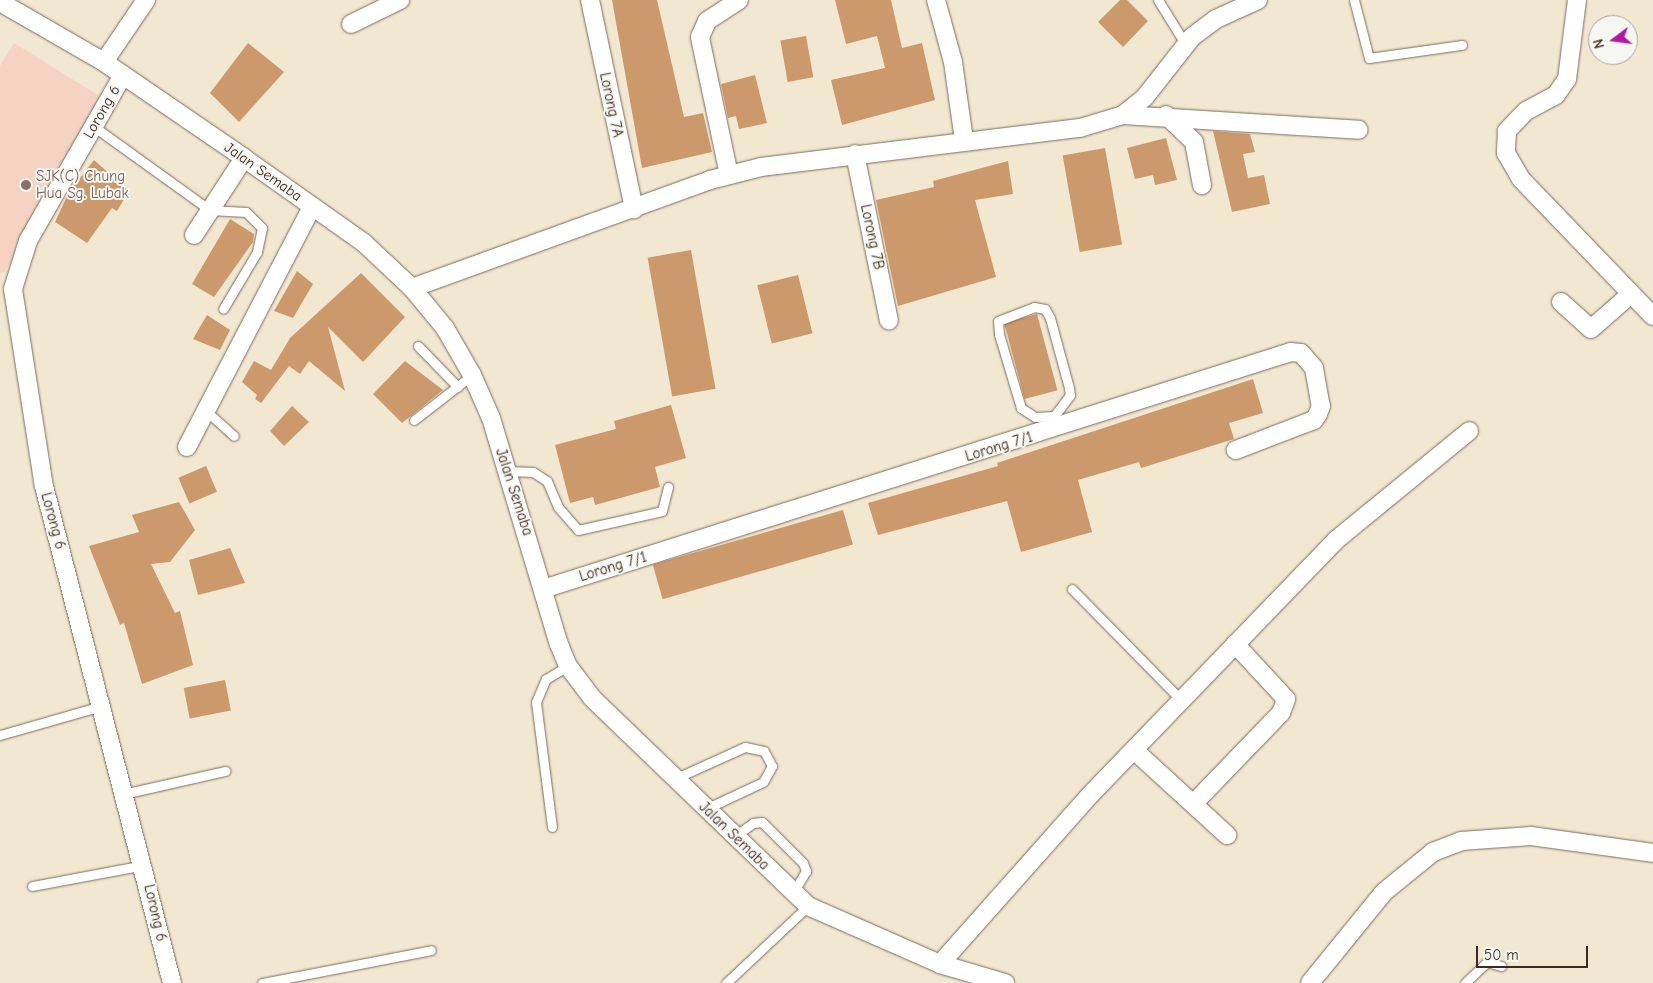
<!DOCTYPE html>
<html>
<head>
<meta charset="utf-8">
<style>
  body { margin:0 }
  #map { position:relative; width:1653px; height:983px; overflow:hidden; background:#f2e7d1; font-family:"Comic Neue",sans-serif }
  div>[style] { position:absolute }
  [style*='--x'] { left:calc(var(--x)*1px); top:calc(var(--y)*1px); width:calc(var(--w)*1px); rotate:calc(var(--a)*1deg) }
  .built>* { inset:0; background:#f6d2c3 }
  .building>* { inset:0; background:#cc996d; transform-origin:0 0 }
  .roads { filter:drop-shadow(0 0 1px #7b6c5d) drop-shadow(0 0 1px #7b6c5d) }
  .service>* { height:9px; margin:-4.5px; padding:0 4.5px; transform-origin:4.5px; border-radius:4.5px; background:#fff }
  .minor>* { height:18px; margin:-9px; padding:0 9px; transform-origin:9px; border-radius:9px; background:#fff }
  .dots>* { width:14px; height:14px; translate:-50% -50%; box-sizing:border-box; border:2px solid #f6f6f2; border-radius:50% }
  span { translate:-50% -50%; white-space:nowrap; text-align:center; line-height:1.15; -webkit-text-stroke:4px #f6f6f2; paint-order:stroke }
  .street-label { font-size:15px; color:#3b2a1e }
  .education-label { font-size:15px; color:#785e54 }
  .left { translate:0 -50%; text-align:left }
  .north { position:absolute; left:1588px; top:15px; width:50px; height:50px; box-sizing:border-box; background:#f6f6f2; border:1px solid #aba49d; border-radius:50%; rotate:255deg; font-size:14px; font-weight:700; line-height:20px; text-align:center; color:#3b2a1e }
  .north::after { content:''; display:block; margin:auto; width:18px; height:22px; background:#b5179e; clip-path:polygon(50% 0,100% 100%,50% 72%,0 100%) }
  .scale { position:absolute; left:1476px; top:946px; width:112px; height:22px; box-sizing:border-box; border:2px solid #3b2a1e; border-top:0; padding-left:6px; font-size:15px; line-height:18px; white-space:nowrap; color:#3b2a1e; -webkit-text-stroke:4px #f6f6f2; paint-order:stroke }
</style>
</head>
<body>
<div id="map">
  <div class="built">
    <div style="clip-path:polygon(14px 43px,101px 97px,5px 272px,0 273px,0 66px)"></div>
  </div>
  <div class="building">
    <div style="clip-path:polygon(612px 0,657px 0,684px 117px,703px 113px,712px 152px,642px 168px)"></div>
    <div style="clip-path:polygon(835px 0,891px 0,902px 48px,922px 43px,935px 100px,842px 125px,831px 80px,885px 68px,877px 36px,846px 44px)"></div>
    <div style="clip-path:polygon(1120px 0,1127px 0,1148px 21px,1123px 47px,1098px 22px)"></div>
    <div style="left:806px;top:36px;width:42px;height:26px;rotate:80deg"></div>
    <div style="clip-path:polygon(248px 43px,284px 72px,239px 122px,210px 93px)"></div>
    <div style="clip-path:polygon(755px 75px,767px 123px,739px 129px,736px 116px,728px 118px,721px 84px)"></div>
    <div style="clip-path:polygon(1213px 131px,1250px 134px,1255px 152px,1243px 154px,1248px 178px,1264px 175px,1270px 204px,1232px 212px)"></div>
    <div style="clip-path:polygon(1166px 138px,1177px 180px,1155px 185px,1153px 175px,1135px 179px,1127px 148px)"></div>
    <div style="left:1105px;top:148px;width:98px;height:43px;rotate:80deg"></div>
    <div style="clip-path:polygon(94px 160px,129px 191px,117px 211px,112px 208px,87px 243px,55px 222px,69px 192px)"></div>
    <div style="clip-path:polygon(1008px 161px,1013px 194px,975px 200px,996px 277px,898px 306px,876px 200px,934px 187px,933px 181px)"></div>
    <div style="clip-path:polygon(230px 219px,254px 234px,253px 242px,214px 297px,192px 284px)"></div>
    <div style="left:691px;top:250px;width:141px;height:44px;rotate:80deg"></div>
    <div style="clip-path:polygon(297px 271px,313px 284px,293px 318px,274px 311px)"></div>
    <div style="clip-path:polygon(361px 273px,405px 317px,363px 362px,328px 327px,345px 391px,309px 361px,300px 374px,289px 366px,261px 403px,255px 399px,257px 395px,242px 382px,254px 361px,271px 370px,290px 338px)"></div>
    <div style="left:798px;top:275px;width:60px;height:42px;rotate:76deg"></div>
    <div style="left:1037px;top:314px;width:79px;height:34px;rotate:75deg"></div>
    <div style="clip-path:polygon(207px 315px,230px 330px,220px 350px,193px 339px)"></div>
    <div style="clip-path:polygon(405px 361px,443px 390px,402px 423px,373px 394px)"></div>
    <div style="clip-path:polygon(1253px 379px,1263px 413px,1229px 423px,1234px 439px,1141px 468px,1139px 462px,1078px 480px,1092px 532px,1021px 552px,1007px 501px,878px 535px,868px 503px,998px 466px,997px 463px)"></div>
    <div style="clip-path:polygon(671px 405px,686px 458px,655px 467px,660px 487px,595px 505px,593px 497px,570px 503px,555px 445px,616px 429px,614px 421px)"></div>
    <div style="clip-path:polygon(292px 406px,309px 422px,284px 446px,270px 431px)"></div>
    <div style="left:206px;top:466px;width:28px;height:30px;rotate:67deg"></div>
    <div style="clip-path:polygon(179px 502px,195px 530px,170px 562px,151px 564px,175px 613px,180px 611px,193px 665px,142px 684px,124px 623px,120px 625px,89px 546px,139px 532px,132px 515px)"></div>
    <div style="left:843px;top:510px;width:36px;height:198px;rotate:74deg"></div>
    <div style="clip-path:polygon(230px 548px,245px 583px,198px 595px,189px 560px)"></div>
    <div style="left:225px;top:680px;width:31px;height:42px;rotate:79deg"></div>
  </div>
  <div class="roads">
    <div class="service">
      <div style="--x:1158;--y:0;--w:53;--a:58.1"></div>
      <div style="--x:1354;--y:0;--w:60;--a:75.5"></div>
      <div style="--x:1369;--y:58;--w:94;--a:-8"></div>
      <div style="--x:93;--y:126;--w:144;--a:35.7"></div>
      <div style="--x:210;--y:210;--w:36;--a:3"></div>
      <div style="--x:246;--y:212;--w:23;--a:45"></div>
      <div style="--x:262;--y:228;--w:25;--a:102"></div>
      <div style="--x:257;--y:252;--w:66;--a:120.8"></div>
      <div style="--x:1034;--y:307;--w:11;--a:10"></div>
      <div style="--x:1045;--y:309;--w:10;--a:61"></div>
      <div style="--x:1050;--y:318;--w:73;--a:74.8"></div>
      <div style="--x:1069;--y:388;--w:7;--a:82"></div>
      <div style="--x:1070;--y:395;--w:26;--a:127"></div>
      <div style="--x:1054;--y:416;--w:19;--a:177"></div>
      <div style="--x:1035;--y:417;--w:17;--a:-147"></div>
      <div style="--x:1021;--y:408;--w:77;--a:-106.6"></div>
      <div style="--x:999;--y:334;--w:13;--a:-94"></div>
      <div style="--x:998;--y:321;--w:39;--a:-21"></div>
      <div style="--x:418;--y:346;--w:57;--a:45.7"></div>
      <div style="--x:204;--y:409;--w:40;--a:42"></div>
      <div style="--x:414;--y:420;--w:73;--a:-37.8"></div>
      <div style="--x:507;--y:471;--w:26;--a:2"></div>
      <div style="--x:533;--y:472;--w:17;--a:33"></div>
      <div style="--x:547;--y:481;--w:28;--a:67"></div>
      <div style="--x:558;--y:507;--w:30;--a:49"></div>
      <div style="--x:578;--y:530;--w:86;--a:-12.7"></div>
      <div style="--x:662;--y:511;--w:25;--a:-76"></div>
      <div style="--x:1072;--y:589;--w:158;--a:45.5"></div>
      <div style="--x:0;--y:735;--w:105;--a:-16"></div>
      <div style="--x:674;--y:779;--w:78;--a:-24.3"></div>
      <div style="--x:745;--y:747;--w:19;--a:12"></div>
      <div style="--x:764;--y:751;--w:17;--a:62"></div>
      <div style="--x:772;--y:766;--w:18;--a:119"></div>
      <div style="--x:763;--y:782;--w:64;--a:155"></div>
      <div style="--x:123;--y:794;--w:105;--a:-12.7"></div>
      <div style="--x:552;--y:827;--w:126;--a:-97.3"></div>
      <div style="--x:536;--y:702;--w:25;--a:-67"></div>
      <div style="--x:546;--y:679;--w:26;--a:-31"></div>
      <div style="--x:735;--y:836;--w:22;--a:-36"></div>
      <div style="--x:753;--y:823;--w:9;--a:-6"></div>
      <div style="--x:762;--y:822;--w:58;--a:45"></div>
      <div style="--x:803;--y:863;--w:9;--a:69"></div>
      <div style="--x:806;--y:871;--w:26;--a:121"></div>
      <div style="--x:32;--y:886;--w:114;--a:-10.6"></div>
      <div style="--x:262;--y:983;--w:172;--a:-11"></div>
      <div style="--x:726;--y:983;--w:112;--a:-43.2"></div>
      <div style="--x:1465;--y:983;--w:30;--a:-44"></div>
      <div style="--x:1487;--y:962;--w:15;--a:16"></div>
    </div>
    <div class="minor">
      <div style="--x:590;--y:0;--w:214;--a:78.1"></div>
      <div style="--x:936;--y:0;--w:64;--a:74.7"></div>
      <div style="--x:953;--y:62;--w:79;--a:82"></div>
      <div style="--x:1577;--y:0;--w:80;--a:97.2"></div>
      <div style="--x:1567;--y:79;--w:19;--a:125"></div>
      <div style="--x:1556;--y:95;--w:34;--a:152"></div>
      <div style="--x:1526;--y:111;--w:28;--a:134"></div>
      <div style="--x:1507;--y:131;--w:22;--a:93"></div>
      <div style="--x:1506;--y:153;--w:30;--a:60"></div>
      <div style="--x:1521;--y:179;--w:190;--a:46.1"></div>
      <div style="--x:0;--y:2;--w:120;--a:30"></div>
      <div style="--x:104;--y:62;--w:170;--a:34.4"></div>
      <div style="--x:244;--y:158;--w:147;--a:35.3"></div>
      <div style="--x:364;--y:243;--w:66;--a:43.2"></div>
      <div style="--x:412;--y:288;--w:52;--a:50.5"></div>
      <div style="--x:445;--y:328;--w:54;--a:60.1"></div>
      <div style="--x:472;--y:375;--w:47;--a:66.2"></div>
      <div style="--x:491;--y:418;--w:236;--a:73.3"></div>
      <div style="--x:559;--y:644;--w:24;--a:68"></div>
      <div style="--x:568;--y:666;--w:40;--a:53"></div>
      <div style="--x:592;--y:698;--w:300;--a:43.9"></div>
      <div style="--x:808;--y:906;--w:144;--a:23.7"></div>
      <div style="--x:940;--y:964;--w:68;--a:16.3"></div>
      <div style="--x:351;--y:24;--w:55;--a:-26.1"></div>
      <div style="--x:104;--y:62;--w:75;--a:-55.9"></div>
      <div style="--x:123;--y:75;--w:191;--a:119.8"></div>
      <div style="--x:28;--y:241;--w:50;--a:107.4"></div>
      <div style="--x:13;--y:289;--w:199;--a:81.1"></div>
      <div style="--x:44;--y:486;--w:513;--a:75.56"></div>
      <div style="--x:1123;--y:115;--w:236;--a:3.6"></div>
      <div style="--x:1166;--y:115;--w:39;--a:44"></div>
      <div style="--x:1194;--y:142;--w:44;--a:79.5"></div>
      <div style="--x:855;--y:154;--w:170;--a:78.5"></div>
      <div style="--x:729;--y:175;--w:141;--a:-101.9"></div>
      <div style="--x:700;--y:37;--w:17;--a:-66"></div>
      <div style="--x:707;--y:21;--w:38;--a:-33"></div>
      <div style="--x:194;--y:235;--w:92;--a:-57"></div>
      <div style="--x:412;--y:288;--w:317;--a:-19.9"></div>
      <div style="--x:710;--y:180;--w:53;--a:-14.3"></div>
      <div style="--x:761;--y:167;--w:321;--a:-7"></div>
      <div style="--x:1080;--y:128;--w:45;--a:-16.8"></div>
      <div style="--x:1123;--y:115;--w:28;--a:-39"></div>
      <div style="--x:1145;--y:97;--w:76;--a:-51.9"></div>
      <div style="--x:1192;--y:37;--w:30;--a:-37"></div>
      <div style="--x:1216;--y:19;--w:46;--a:-24.3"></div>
      <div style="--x:1561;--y:302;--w:40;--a:42"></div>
      <div style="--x:1591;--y:329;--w:53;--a:-41.2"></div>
      <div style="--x:187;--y:447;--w:271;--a:-62.5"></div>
      <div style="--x:546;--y:588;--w:781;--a:-17.58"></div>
      <div style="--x:1291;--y:352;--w:10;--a:6"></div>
      <div style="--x:1301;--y:353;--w:20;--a:49"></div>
      <div style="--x:1314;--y:368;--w:39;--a:80"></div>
      <div style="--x:1321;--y:406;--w:9;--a:111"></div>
      <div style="--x:1318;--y:414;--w:7;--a:124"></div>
      <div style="--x:1314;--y:420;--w:84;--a:159"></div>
      <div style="--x:1135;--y:751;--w:125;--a:42.4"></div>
      <div style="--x:1194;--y:803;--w:125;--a:-46"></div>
      <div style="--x:1281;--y:713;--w:15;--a:-70"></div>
      <div style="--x:1286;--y:699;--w:75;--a:-132.8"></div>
      <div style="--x:940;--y:964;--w:227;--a:-48.4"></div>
      <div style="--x:1091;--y:794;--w:353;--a:-46"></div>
      <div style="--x:1336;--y:540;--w:172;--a:-39.3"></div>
      <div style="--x:1310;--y:983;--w:117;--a:-50.9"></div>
      <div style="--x:1384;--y:892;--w:63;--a:-39.2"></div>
      <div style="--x:1433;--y:852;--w:30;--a:-21"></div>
      <div style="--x:1461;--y:841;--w:70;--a:-4.1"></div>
      <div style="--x:1531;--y:836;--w:123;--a:7.9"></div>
    </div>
  </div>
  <div class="dots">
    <div style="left:26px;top:185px;background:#8d6e63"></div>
  </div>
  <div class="street-label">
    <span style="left:611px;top:105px;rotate:78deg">Lorong 7A</span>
    <span style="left:102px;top:112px;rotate:-60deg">Lorong 6</span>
    <span style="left:263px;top:172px;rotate:35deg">Jalan Semaba</span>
    <span style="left:872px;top:237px;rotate:78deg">Lorong 7B</span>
    <span style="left:999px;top:447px;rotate:-17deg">Lorong 7/1</span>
    <span style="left:514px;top:492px;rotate:72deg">Jalan Semaba</span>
    <span style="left:53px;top:521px;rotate:75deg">Lorong 6</span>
    <span style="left:613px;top:567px;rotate:-17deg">Lorong 7/1</span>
    <span style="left:734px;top:836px;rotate:44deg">Jalan Semaba</span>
    <span style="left:155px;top:913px;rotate:77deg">Lorong 6</span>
  </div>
  <div class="education-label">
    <span class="left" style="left:36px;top:185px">SJK(C) Chung<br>Hua Sg. Lubak</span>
  </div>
  <div class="north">N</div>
  <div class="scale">50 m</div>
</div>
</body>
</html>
